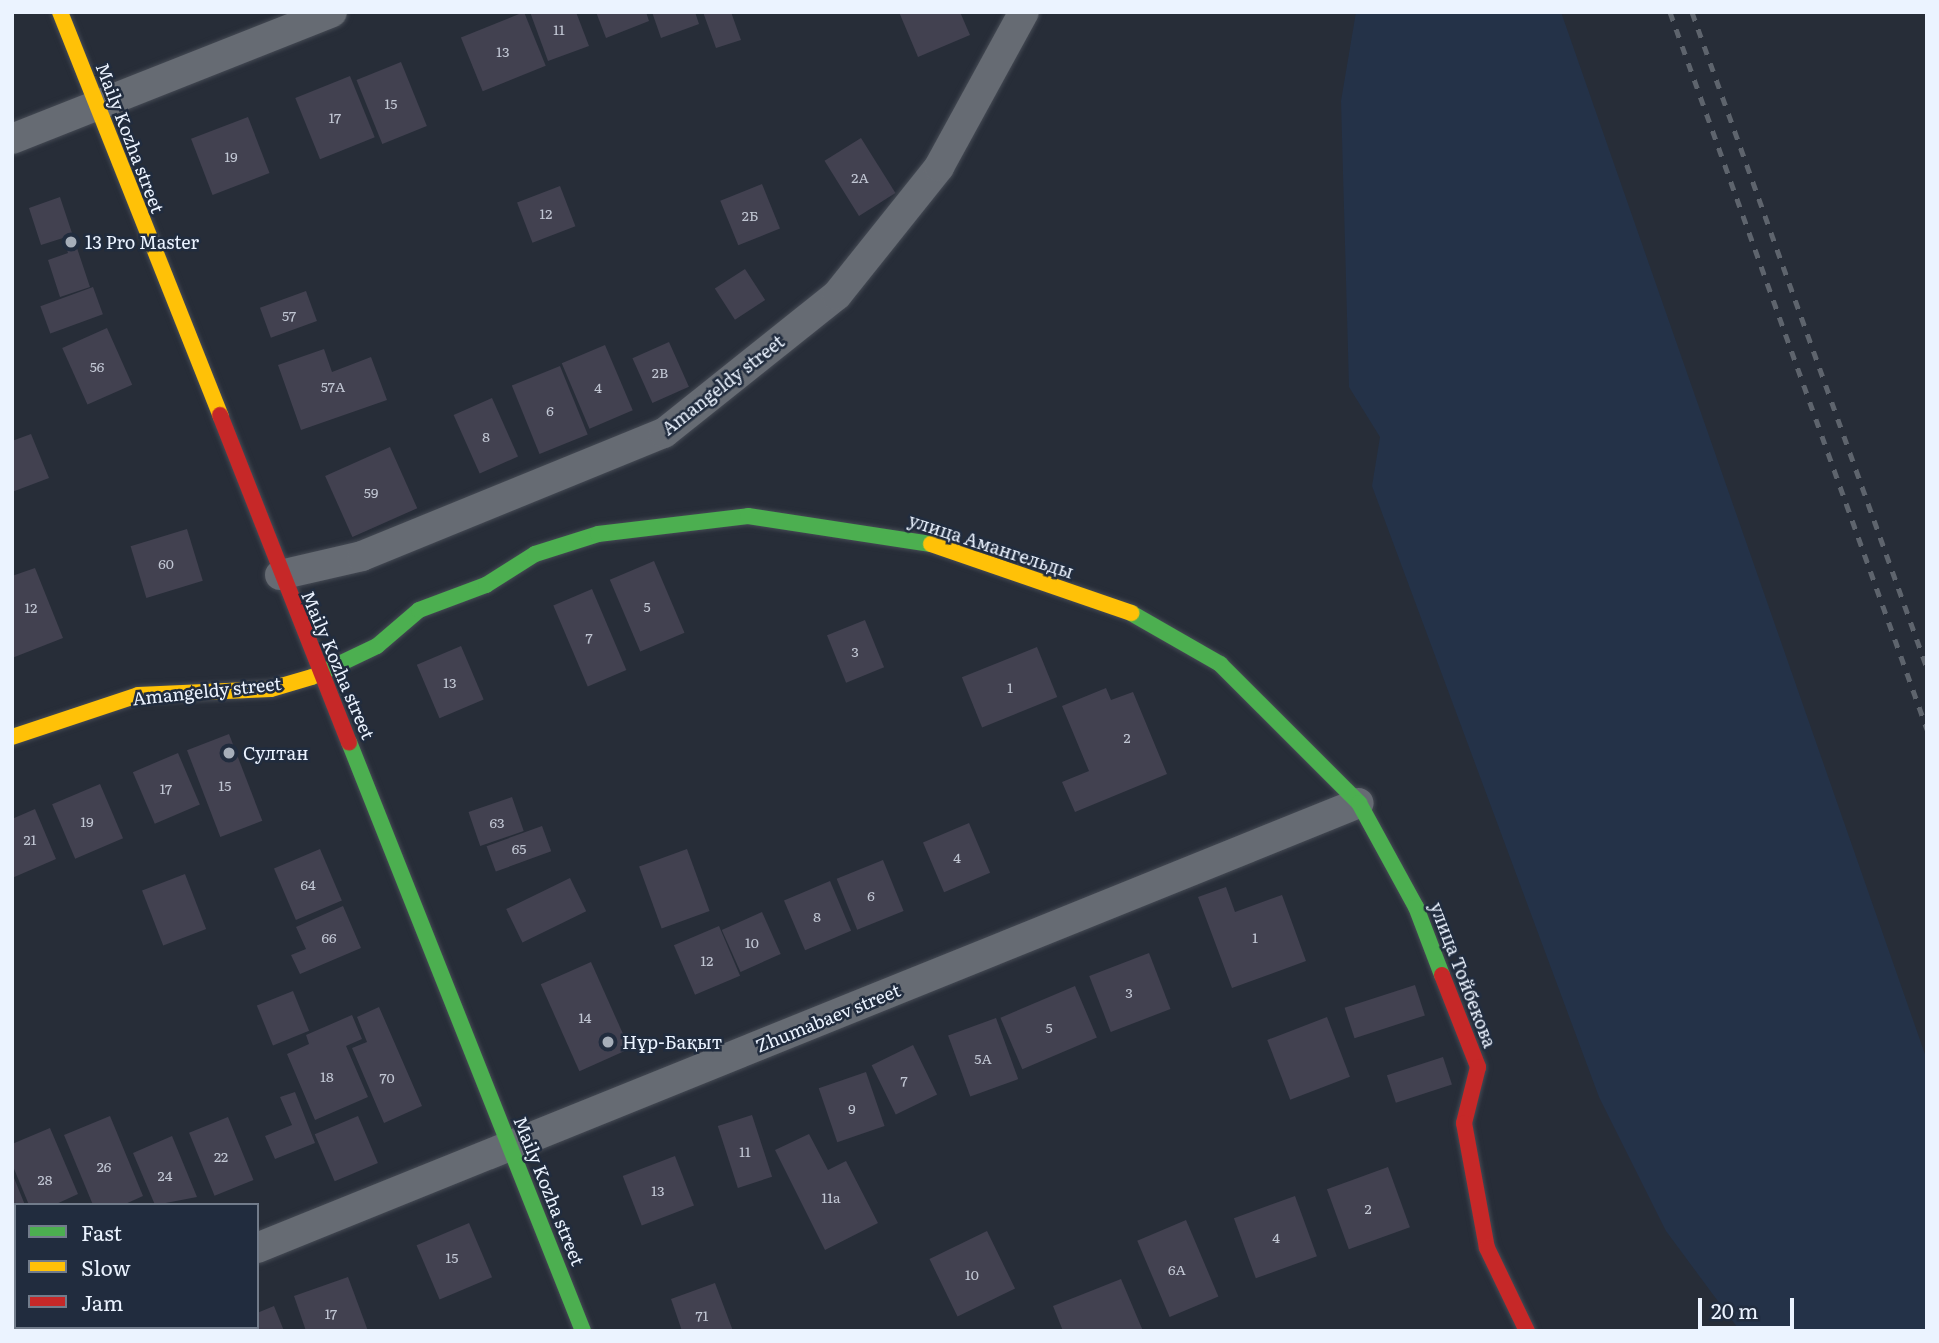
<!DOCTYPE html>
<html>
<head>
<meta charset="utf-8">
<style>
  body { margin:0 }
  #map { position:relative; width:1939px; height:1343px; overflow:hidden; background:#272d38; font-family:Literata,serif }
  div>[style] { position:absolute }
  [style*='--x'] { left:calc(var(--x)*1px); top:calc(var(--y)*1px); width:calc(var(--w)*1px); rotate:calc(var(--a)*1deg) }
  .built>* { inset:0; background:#243248 }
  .building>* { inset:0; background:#424150; transform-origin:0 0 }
  .roads { filter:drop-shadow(0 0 2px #454a54) drop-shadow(0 0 2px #454a54) }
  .street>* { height:30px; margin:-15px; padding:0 15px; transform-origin:15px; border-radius:15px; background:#666b73 }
  .fast>* { height:16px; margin:-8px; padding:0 8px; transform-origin:8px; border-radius:8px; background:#4caf50 }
  .slow>* { height:16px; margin:-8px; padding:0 8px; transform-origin:8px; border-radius:8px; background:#ffc107 }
  .jam>* { height:16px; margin:-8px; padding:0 8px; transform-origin:8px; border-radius:8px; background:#c62828 }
  .rail>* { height:5px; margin-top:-2.5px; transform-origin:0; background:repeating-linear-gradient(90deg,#5e646d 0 9px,transparent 0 18px) }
  .dots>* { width:19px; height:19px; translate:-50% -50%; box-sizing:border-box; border:4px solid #212c3e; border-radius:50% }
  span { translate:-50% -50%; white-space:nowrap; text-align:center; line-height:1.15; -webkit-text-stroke:5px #212c3e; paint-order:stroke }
  .number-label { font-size:14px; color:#c1c6d3 }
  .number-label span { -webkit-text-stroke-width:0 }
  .street-label { font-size:18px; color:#ebf3ff }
  .poi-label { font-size:18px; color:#ebf3ff }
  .left { translate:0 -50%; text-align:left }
  .frame { position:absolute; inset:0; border:14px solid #ebf3ff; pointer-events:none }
  .legend { position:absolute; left:14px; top:1203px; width:245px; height:126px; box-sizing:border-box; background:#212c3e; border:2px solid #727c8b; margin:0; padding:9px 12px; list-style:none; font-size:21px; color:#ebf3ff }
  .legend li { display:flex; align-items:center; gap:14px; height:35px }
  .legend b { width:35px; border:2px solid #727c8b }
  .scale { position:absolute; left:1698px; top:1298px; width:96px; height:32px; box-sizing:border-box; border:4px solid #ebf3ff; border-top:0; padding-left:9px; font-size:21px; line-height:24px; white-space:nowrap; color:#ebf3ff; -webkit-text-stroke:5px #212c3e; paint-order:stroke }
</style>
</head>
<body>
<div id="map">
  <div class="built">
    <div style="clip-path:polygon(1356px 12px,1561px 12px,1927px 1060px,1927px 1331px,1740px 1331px,1666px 1231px,1599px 1097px,1372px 486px,1380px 437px,1349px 387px,1341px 101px)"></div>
  </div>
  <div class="building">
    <div style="left:524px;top:12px;width:58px;height:68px;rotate:68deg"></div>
    <div style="clip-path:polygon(530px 12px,576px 12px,589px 46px,548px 61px)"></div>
    <div style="clip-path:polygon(596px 12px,646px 12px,649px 21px,606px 38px)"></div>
    <div style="clip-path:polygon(652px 12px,695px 12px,699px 24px,661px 38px)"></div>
    <div style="clip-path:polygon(703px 12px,731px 12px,741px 40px,716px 48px)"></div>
    <div style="clip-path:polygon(899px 12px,960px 12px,970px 35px,918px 57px)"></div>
    <div style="left:401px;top:62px;width:69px;height:48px;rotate:68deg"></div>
    <div style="left:350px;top:76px;width:66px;height:59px;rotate:68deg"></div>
    <div style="left:248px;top:117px;width:60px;height:61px;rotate:69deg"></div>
    <div style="left:861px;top:138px;width:65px;height:43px;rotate:58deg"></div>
    <div style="left:762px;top:184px;width:48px;height:45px;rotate:68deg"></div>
    <div style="left:560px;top:186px;width:43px;height:46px;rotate:69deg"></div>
    <div style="clip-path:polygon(60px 197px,90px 287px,60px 297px,48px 260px,68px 253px,63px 238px,41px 245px,29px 208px)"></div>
    <div style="left:745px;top:269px;width:37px;height:36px;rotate:57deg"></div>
    <div style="left:93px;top:287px;width:29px;height:56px;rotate:70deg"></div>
    <div style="left:306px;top:291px;width:32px;height:49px;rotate:70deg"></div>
    <div style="left:107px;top:328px;width:62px;height:49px;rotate:66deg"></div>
    <div style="left:669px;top:342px;width:49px;height:40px;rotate:66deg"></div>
    <div style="left:605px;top:345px;width:71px;height:47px;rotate:67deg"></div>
    <div style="clip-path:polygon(324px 349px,332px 372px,371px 357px,387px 400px,301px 430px,278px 365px)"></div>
    <div style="left:560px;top:366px;width:74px;height:52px;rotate:68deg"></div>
    <div style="left:492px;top:398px;width:64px;height:42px;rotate:66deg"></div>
    <div style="clip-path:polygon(31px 434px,49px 478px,12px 492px,12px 441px)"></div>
    <div style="left:390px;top:447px;width:67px;height:71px;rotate:66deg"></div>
    <div style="left:187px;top:529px;width:54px;height:59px;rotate:73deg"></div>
    <div style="left:654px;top:561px;width:78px;height:48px;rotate:67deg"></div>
    <div style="clip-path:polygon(35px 568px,63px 638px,12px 658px,12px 576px)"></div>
    <div style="left:592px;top:589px;width:88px;height:42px;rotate:67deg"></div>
    <div style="left:865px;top:620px;width:51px;height:41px;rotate:68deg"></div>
    <div style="left:461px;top:646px;width:58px;height:48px;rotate:67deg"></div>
    <div style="left:1037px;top:647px;width:54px;height:81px;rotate:68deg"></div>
    <div style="clip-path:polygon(1106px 688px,1111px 700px,1133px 692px,1167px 774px,1075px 812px,1062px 782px,1089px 771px,1062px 706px)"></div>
    <div style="left:229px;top:734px;width:93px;height:45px;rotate:69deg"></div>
    <div style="left:178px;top:753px;width:56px;height:49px;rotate:67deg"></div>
    <div style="left:100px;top:784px;width:59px;height:52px;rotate:67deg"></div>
    <div style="left:512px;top:797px;width:36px;height:46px;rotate:71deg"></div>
    <div style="clip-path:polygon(35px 809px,56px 859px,12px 878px,12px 819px)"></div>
    <div style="left:969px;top:823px;width:54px;height:50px;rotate:67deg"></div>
    <div style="left:542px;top:826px;width:27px;height:59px;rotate:70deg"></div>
    <div style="left:320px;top:849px;width:56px;height:50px;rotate:67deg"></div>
    <div style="left:687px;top:849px;width:66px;height:51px;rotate:70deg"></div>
    <div style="left:883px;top:860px;width:55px;height:50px;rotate:68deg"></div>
    <div style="left:185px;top:874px;width:59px;height:46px;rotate:69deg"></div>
    <div style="left:570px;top:878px;width:37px;height:71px;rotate:64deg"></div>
    <div style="left:830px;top:881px;width:54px;height:50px;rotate:67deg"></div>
    <div style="clip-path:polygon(1226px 887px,1235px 912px,1282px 895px,1306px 961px,1232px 988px,1198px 897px)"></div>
    <div style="clip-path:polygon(343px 906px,361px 948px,300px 974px,291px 955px,306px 949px,296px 927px)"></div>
    <div style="left:762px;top:912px;width:46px;height:44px;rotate:66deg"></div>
    <div style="left:719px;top:926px;width:54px;height:49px;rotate:67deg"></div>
    <div style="left:1149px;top:953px;width:60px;height:64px;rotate:69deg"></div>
    <div style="left:591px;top:962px;width:95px;height:55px;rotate:66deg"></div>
    <div style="left:1415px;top:985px;width:32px;height:74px;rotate:72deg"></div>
    <div style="left:1075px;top:986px;width:56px;height:81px;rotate:67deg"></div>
    <div style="left:293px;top:991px;width:43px;height:39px;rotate:68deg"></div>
    <div style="clip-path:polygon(379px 1007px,422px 1106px,384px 1123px,352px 1048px,367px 1042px,357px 1017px)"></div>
    <div style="clip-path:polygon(352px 1015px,362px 1039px,346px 1046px,368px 1097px,315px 1120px,287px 1054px,309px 1044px,306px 1035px)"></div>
    <div style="left:1327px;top:1017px;width:64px;height:64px;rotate:69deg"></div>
    <div style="left:996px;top:1018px;width:65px;height:51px;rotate:70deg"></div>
    <div style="left:913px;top:1045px;width:55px;height:46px;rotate:64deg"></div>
    <div style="left:1443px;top:1057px;width:29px;height:59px;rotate:72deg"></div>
    <div style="left:866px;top:1072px;width:57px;height:50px;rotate:71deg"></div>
    <div style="clip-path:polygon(295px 1092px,315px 1143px,275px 1159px,265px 1136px,292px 1125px,280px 1097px)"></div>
    <div style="left:752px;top:1115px;width:65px;height:36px;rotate:72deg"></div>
    <div style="clip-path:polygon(110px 1116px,143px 1196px,123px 1205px,93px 1205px,64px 1135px)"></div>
    <div style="left:358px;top:1116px;width:51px;height:47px;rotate:67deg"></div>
    <div style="left:228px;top:1117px;width:68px;height:42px;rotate:68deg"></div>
    <div style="clip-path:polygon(50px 1128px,78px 1194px,54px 1205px,29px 1205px,12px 1164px,12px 1144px)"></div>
    <div style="clip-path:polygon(809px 1134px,828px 1170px,846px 1161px,878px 1223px,825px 1250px,775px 1150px)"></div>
    <div style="clip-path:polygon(172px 1136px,197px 1197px,155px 1205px,133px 1153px)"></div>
    <div style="left:675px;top:1156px;width:53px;height:56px;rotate:69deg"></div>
    <div style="left:1388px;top:1167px;width:64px;height:65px;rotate:70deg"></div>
    <div style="clip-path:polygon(12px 1173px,25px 1205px,16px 1205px,12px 1227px)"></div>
    <div style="left:1295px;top:1196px;width:64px;height:65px;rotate:70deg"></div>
    <div style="left:1186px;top:1220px;width:83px;height:53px;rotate:67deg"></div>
    <div style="left:469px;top:1223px;width:59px;height:57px;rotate:67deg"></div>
    <div style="left:987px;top:1231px;width:64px;height:64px;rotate:64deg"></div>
    <div style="clip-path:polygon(348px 1277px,368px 1331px,306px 1331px,294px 1296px)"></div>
    <div style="clip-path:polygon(1121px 1279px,1143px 1331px,1063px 1331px,1053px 1306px)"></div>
    <div style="clip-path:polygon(715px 1283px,733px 1331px,682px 1331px,671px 1299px)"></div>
    <div style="clip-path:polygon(274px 1306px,284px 1331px,224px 1331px,257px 1327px,257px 1313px)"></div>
  </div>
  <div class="roads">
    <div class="street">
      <div style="--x:12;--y:139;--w:344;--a:-21.6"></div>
      <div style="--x:280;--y:575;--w:84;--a:-13"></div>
      <div style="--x:362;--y:556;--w:326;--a:-22.2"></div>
      <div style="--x:664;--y:433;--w:221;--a:-38.6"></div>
      <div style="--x:837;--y:295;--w:164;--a:-51.4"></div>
      <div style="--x:939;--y:167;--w:177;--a:-61.3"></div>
      <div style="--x:257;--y:1248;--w:1188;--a:-21.99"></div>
      <div style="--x:53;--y:1331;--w:9;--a:-27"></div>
    </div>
    <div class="fast">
      <div style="--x:1131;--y:613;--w:103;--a:29.8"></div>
      <div style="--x:1220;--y:664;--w:197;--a:45"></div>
      <div style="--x:1359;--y:803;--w:119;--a:61.3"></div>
      <div style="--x:1416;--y:907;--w:73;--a:69.1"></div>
      <div style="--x:312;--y:677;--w:72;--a:-25.5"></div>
      <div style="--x:377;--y:646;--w:55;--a:-40.6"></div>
      <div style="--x:419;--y:610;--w:72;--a:-20.5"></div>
      <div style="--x:486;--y:585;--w:58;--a:-32.3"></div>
      <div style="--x:535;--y:554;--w:66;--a:-17.6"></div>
      <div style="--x:598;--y:534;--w:151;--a:-6.8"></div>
      <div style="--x:748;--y:516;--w:185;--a:8.7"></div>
      <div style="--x:349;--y:742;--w:634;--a:68.33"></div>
    </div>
    <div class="slow">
      <div style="--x:60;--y:12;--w:434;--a:68.3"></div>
      <div style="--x:931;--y:544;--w:212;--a:19"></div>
      <div style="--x:12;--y:737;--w:133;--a:-18.4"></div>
      <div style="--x:138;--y:695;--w:133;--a:-2.6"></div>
      <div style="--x:271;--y:689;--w:43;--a:-16.3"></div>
    </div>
    <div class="jam">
      <div style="--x:220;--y:415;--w:352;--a:68.5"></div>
      <div style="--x:1442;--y:975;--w:99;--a:68.6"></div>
      <div style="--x:1478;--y:1067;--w:58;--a:104"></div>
      <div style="--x:1464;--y:1123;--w:127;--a:79.6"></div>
      <div style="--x:1487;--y:1248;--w:92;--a:64.3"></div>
    </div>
  </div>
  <div class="rail">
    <div style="--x:1670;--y:12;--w:762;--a:70.28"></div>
    <div style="--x:1692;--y:12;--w:697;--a:70.29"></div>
  </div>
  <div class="dots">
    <div style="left:71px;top:242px;background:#a6aeb9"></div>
    <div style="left:229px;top:753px;background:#a6aeb9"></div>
    <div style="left:608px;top:1042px;background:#a6aeb9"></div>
  </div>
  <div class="number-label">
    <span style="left:559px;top:29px">11</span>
    <span style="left:503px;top:51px">13</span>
    <span style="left:391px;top:103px">15</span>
    <span style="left:335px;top:117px">17</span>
    <span style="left:231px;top:156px">19</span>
    <span style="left:860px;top:177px">2А</span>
    <span style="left:546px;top:213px">12</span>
    <span style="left:750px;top:215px">2Б</span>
    <span style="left:289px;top:315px">57</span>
    <span style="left:97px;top:366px">56</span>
    <span style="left:660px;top:372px">2В</span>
    <span style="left:333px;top:386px">57А</span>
    <span style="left:598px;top:387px">4</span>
    <span style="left:550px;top:410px">6</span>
    <span style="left:486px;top:436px">8</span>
    <span style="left:371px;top:492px">59</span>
    <span style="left:166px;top:563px">60</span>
    <span style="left:647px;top:606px">5</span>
    <span style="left:31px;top:607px">12</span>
    <span style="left:589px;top:637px">7</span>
    <span style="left:855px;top:651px">3</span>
    <span style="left:450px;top:682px">13</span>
    <span style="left:1010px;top:687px">1</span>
    <span style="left:1127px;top:737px">2</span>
    <span style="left:225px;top:785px">15</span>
    <span style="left:166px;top:788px">17</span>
    <span style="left:87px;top:821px">19</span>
    <span style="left:497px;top:822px">63</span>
    <span style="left:30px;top:839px">21</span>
    <span style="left:519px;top:848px">65</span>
    <span style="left:957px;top:857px">4</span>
    <span style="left:308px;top:884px">64</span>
    <span style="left:871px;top:895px">6</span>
    <span style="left:817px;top:916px">8</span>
    <span style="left:329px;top:937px">66</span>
    <span style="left:1255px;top:937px">1</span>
    <span style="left:752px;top:942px">10</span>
    <span style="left:707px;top:960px">12</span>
    <span style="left:1129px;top:992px">3</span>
    <span style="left:585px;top:1017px">14</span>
    <span style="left:1049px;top:1027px">5</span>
    <span style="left:983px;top:1058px">5А</span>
    <span style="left:327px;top:1076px">18</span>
    <span style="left:387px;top:1077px">70</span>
    <span style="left:904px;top:1080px">7</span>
    <span style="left:852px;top:1108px">9</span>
    <span style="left:745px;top:1151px">11</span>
    <span style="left:221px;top:1156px">22</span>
    <span style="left:104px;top:1166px">26</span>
    <span style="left:165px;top:1175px">24</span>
    <span style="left:45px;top:1179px">28</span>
    <span style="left:658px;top:1190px">13</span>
    <span style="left:831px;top:1197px">11а</span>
    <span style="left:1368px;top:1208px">2</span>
    <span style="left:1276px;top:1237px">4</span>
    <span style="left:452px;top:1257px">15</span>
    <span style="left:1177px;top:1269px">6А</span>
    <span style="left:972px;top:1274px">10</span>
    <span style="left:331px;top:1313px">17</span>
    <span style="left:702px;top:1315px">71</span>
  </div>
  <div class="street-label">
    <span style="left:130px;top:138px;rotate:69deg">Maily Kozha street</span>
    <span style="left:723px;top:385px;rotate:-38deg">Amangeldy street</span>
    <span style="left:991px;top:546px;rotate:18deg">улица Амангельды</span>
    <span style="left:338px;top:665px;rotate:67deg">Maily Kozha street</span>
    <span style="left:207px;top:691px;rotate:-6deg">Amangeldy street</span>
    <span style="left:1463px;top:975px;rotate:69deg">улица Тойбекова</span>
    <span style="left:828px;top:1018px;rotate:-22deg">Zhumabaev street</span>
    <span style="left:549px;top:1191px;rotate:68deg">Maily Kozha street</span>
  </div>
  <div class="poi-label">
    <span class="left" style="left:85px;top:242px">13 Pro Master</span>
    <span class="left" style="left:243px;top:753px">Султан</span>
    <span class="left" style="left:622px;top:1042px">Нұр-Бақыт</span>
  </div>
  <div class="frame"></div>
  <ul class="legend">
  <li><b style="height:9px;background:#4caf50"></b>Fast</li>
  <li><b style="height:9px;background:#ffc107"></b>Slow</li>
  <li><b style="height:9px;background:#c62828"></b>Jam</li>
  </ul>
  <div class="scale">20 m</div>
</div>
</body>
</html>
